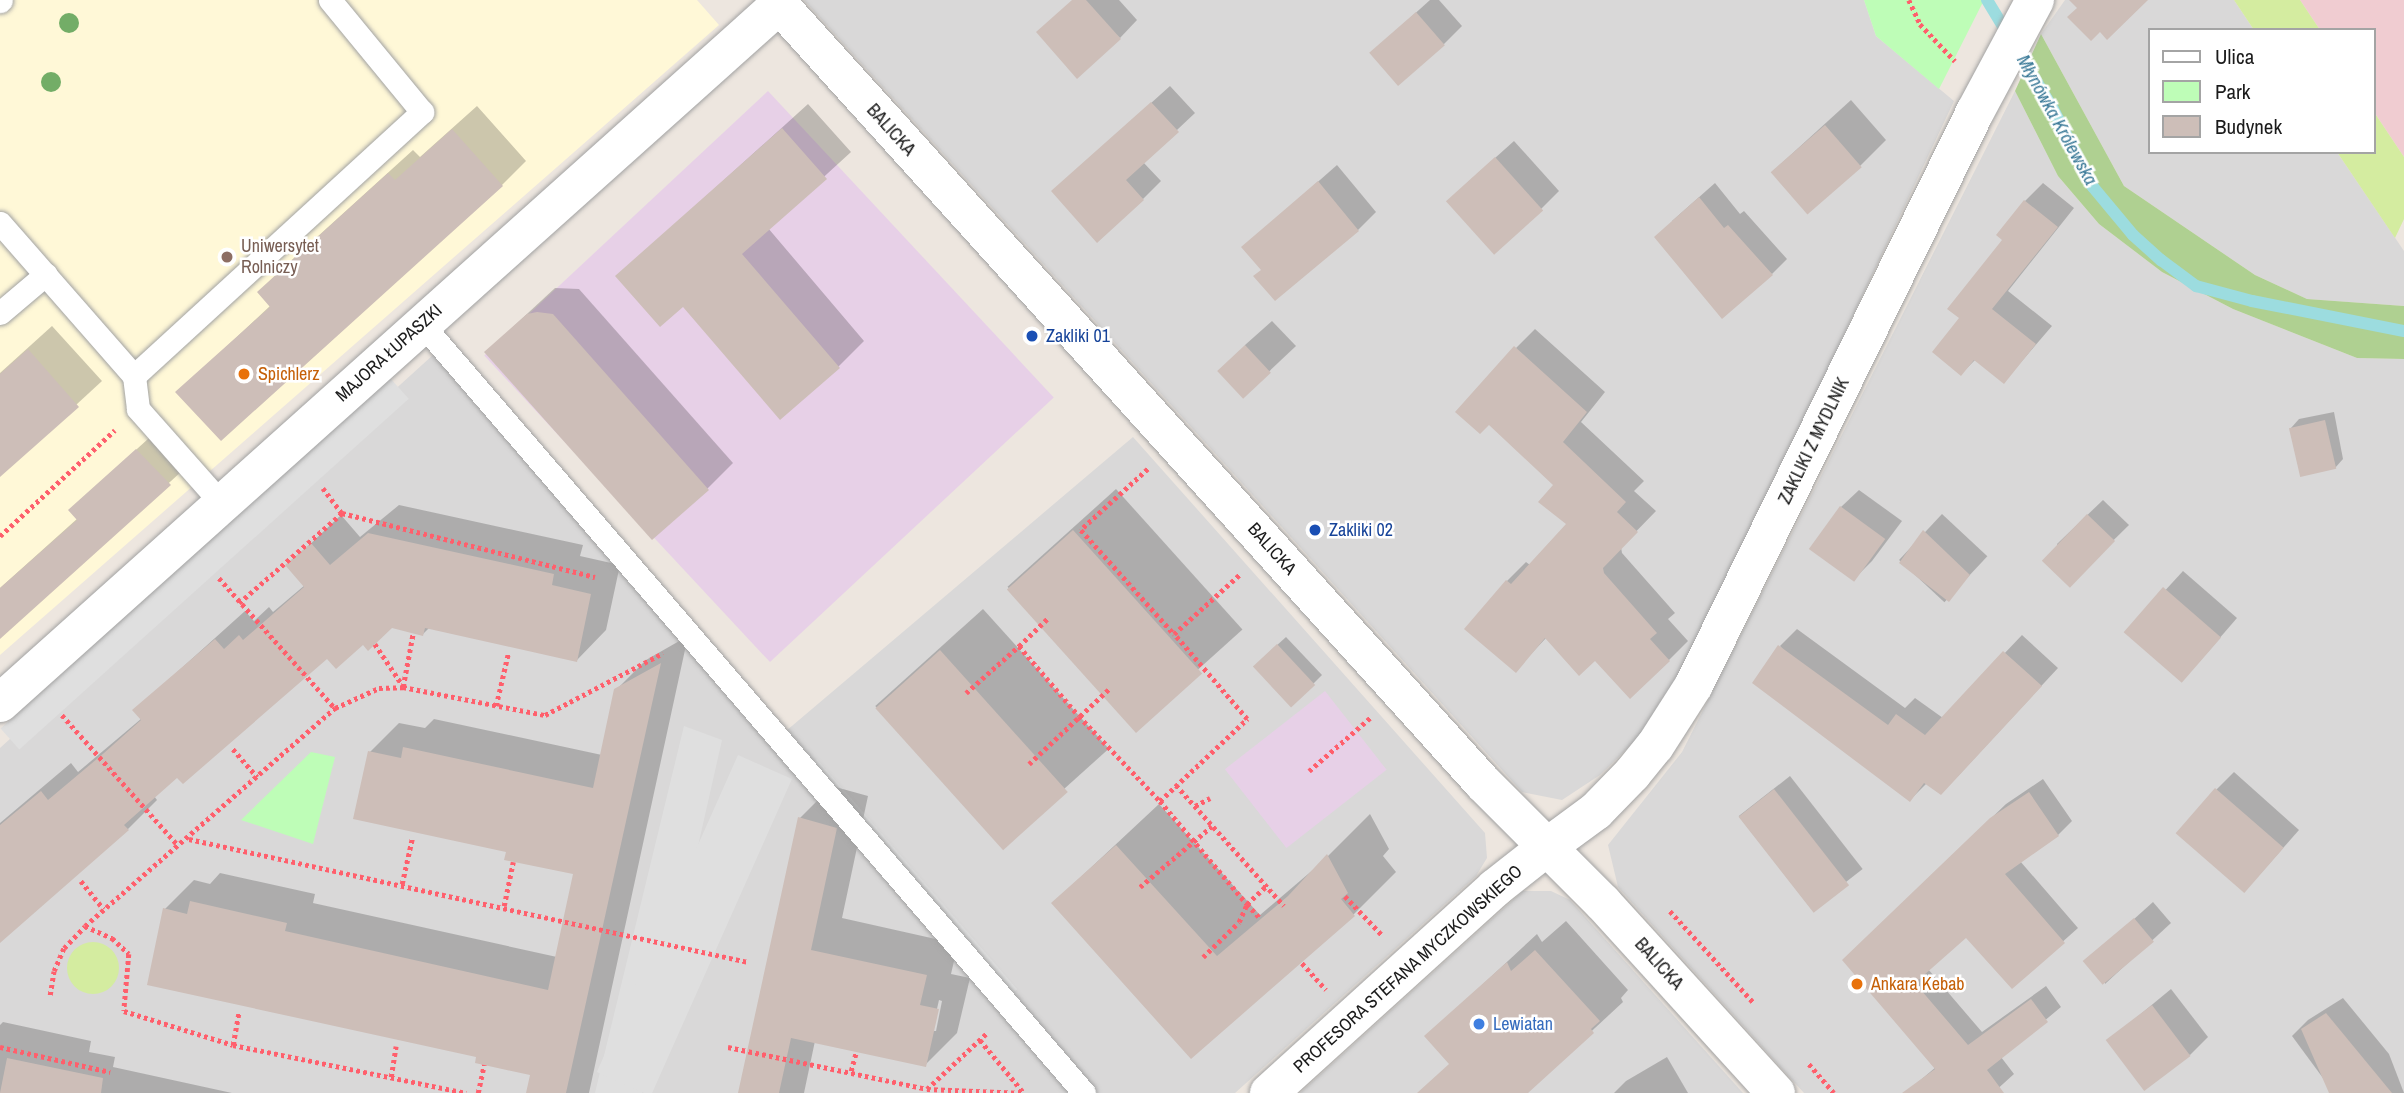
<!DOCTYPE html>
<html>
<head>
<meta charset="utf-8">
<style>
  body { margin:0 }
  #map { position:relative; width:2404px; height:1093px; overflow:hidden; background:#ede6df; font-family:"Archivo Narrow",sans-serif }
  div>[style] { position:absolute }
  [style*='--x'] { left:calc(var(--x)*1px); top:calc(var(--y)*1px); width:calc(var(--w)*1px); rotate:calc(var(--a)*1deg) }
  .residential>* { inset:0; background:#d9d8d8 }
  .commercial>* { inset:0; background:#f0ccd1 }
  .industrial>* { inset:0; background:#e7d0e7; transform-origin:0 0 }
  .education>* { inset:0; background:#fff8d7 }
  .grass>* { inset:0; background:#d4eca0 }
  .round { border-radius:50% }
  .forest>* { inset:0; background:#afd091 }
  .park>* { inset:0; background:#befdb7 }
  .parking>* { inset:0; background:#dfdfdf; transform-origin:0 0 }
  .shadow>* { inset:0; background:#0003; transform-origin:0 0 }
  .stream>* { height:12px; margin:-6px; padding:0 6px; transform-origin:6px; border-radius:6px; background:#9cdcdf }
  .building>* { inset:0; background:#cdbeb8; transform-origin:0 0 }
  .path>* { height:4.5px; margin-top:-2.25px; transform-origin:0; background:repeating-linear-gradient(90deg,#ff5f6c 0 3.5px,transparent 0 7px) }
  .roads { filter:drop-shadow(0 0 2px #a2a2a2) drop-shadow(0 0 2px #a2a2a2) }
  .service>* { height:23px; margin:-11.5px; padding:0 11.5px; transform-origin:11.5px; border-radius:11.5px; background:#fff }
  .minor>* { height:38px; margin:-19px; padding:0 19px; transform-origin:19px; border-radius:19px; background:#fff }
  .tertiary>* { height:38px; margin:-19px; padding:0 19px; transform-origin:19px; border-radius:19px; background:#fff }
  .trees>* { width:20px; height:20px; margin:-10px; border-radius:50%; background:#73ad67 }
  .dots>* { width:19px; height:19px; translate:-50% -50%; box-sizing:border-box; border:4px solid #fff; border-radius:50% }
  span { translate:-50% -50%; white-space:nowrap; text-align:center; line-height:1.15; -webkit-text-stroke:5px #fff; paint-order:stroke }
  .street-label { font-size:18px; color:#1b1b1b }
  .education-label { font-size:18px; color:#785e54 }
  .left { translate:0 -50%; text-align:left }
  .transit-label { font-size:18px; color:#164399 }
  .food-label { font-size:18px; color:#c56008 }
  .shop-label { font-size:18px; color:#366cbe }
  .water-label { font-size:19px; color:#3b7a98; font-style:italic }
  .legend { position:absolute; left:2148px; top:28px; width:228px; height:126px; box-sizing:border-box; background:#fff; border:2px solid #a4a4a4; margin:0; padding:9px 12px; list-style:none; font-size:21px; color:#1b1b1b }
  .legend li { display:flex; align-items:center; gap:14px; height:35px }
  .legend b { width:35px; border:2px solid #a4a4a4 }
</style>
</head>
<body>
<div id="map">
  <div class="residential">
    <div style="clip-path:polygon(804px 0,1864px 0,1876px 36px,1954px 101px,1689px 664px,1642px 734px,1600px 775px,1562px 800px,1522px 792px)"></div>
    <div style="clip-path:polygon(2065px 0,2234px 0,2254px 30px,2150px 30px,2150px 152px,2337px 152px,2404px 251px,2404px 306px,2307px 299px,2255px 275px,2124px 186px,2041px 34px)"></div>
    <div style="clip-path:polygon(2015px 91px,2058px 176px,2099px 224px,2162px 272px,2233px 309px,2357px 358px,2404px 359px,2404px 1093px,1804px 1093px,1618px 887px,1608px 845px,1682px 752px)"></div>
    <div style="clip-path:polygon(444px 345px,786px 731px,1133px 437px,1485px 833px,1487px 858px,1476px 876px,1235px 1093px,0 1093px,0 748px)"></div>
    <div style="clip-path:polygon(1523px 891px,1551px 891px,1570px 900px,1743px 1093px,1300px 1093px)"></div>
  </div>
  <div class="commercial">
    <div style="clip-path:polygon(2300px 0,2404px 0,2404px 157px,2374px 112px,2374px 30px,2320px 30px)"></div>
  </div>
  <div class="industrial">
    <div style="left:768px;top:91px;width:419px;height:388px;rotate:47deg"></div>
    <div style="left:1325px;top:691px;width:100px;height:127px;rotate:52deg"></div>
  </div>
  <div class="education">
    <div style="clip-path:polygon(0 0,697px 0,719px 25px,0 655px)"></div>
  </div>
  <div class="grass">
    <div style="clip-path:polygon(2234px 0,2300px 0,2320px 30px,2254px 30px)"></div>
    <div style="clip-path:polygon(2374px 112px,2404px 157px,2404px 219px,2395px 238px,2337px 152px,2374px 152px)"></div>
    <div class="round" style="left:67px;top:942px;width:52px;height:52px"></div>
  </div>
  <div class="forest">
    <div style="clip-path:polygon(2041px 34px,2124px 186px,2255px 275px,2307px 299px,2404px 306px,2404px 359px,2357px 358px,2233px 309px,2162px 272px,2099px 224px,2058px 176px,2015px 91px)"></div>
  </div>
  <div class="park">
    <div style="clip-path:polygon(1864px 0,1984px 0,1939px 89px,1876px 36px)"></div>
    <div style="clip-path:polygon(311px 752px,335px 757px,313px 844px,241px 820px)"></div>
  </div>
  <div class="parking">
    <div style="left:390px;top:378px;width:28px;height:524px;rotate:48deg"></div>
    <div style="clip-path:polygon(684px 726px,722px 740px,642px 1093px,595px 1093px)"></div>
    <div style="left:738px;top:755px;width:59px;height:347px;rotate:24deg"></div>
    <div style="left:817px;top:759px;width:305px;height:17px;rotate:49deg"></div>
  </div>
  <div class="shadow">
    <div style="clip-path:polygon(1072px 0,1119px 0,1137px 20px,1120px 38px)"></div>
    <div style="clip-path:polygon(1430px 0,1439px 0,1462px 26px,1444px 44px,1390px 36px)"></div>
    <div style="clip-path:polygon(1170px 86px,1195px 113px,1143px 162px,1161px 181px,1143px 199px,1072px 174px)"></div>
    <div style="clip-path:polygon(1851px 100px,1886px 140px,1860px 166px,1772px 172px)"></div>
    <div style="clip-path:polygon(808px 104px,851px 152px,768px 228px,864px 341px,838px 367px,618px 276px)"></div>
    <div style="clip-path:polygon(477px 106px,526px 161px,502px 185px,178px 392px,271px 305px,259px 292px,284px 267px,413px 150px,420px 157px)"></div>
    <div style="clip-path:polygon(1514px 141px,1559px 191px,1541px 209px,1466px 184px)"></div>
    <div style="clip-path:polygon(1337px 165px,1376px 212px,1358px 230px,1263px 270px,1244px 247px)"></div>
    <div style="clip-path:polygon(1715px 183px,1740px 214px,1744px 211px,1787px 259px,1772px 274px,1672px 221px)"></div>
    <div style="clip-path:polygon(2043px 183px,2074px 208px,2008px 291px,2052px 326px,2004px 382px,1976px 359px,1961px 374px,1962px 318px,2025px 201px)"></div>
    <div style="clip-path:polygon(555px 288px,579px 289px,733px 463px,707px 489px,486px 352px)"></div>
    <div style="clip-path:polygon(1272px 321px,1296px 346px,1243px 396px,1245px 345px)"></div>
    <div style="clip-path:polygon(52px 326px,102px 381px,0 475px,0 373px)"></div>
    <div style="clip-path:polygon(1535px 329px,1605px 392px,1581px 422px,1644px 481px,1634px 491px,1656px 511px,1621px 547px,1622px 553px,1675px 613px,1668px 619px,1688px 641px,1669px 660px,1547px 637px,1516px 670px,1467px 629px,1507px 581px,1526px 562px,1530px 565px,1568px 524px,1516px 348px)"></div>
    <div style="clip-path:polygon(2334px 412px,2343px 459px,2335px 468px,2291px 428px,2299px 419px)"></div>
    <div style="clip-path:polygon(160px 428px,192px 462px,0 636px,0 588px,78px 518px,70px 510px)"></div>
    <div style="left:1116px;top:489px;width:189px;height:146px;rotate:48deg"></div>
    <div style="clip-path:polygon(1859px 490px,1902px 521px,1872px 561px,1854px 579px,1841px 507px)"></div>
    <div style="clip-path:polygon(2103px 500px,2129px 525px,2070px 583px,2057px 544px)"></div>
    <div style="clip-path:polygon(399px 505px,583px 545px,580px 556px,620px 565px,606px 630px,577px 660px,429px 628px,423px 634px,392px 626px,363px 643px,327px 657px,178px 776px,154px 796px,157px 800px,128px 829px,0 931px,0 823px,71px 763px,78px 772px,135px 724px,142px 718px,135px 710px,245px 611px,254px 621px,269px 607px,273px 612px,305px 585px,288px 565px,341px 515px,360px 537px)"></div>
    <div style="left:1942px;top:514px;width:62px;height:63px;rotate:43deg"></div>
    <div style="clip-path:polygon(2183px 571px,2237px 618px,2199px 662px,2127px 632px)"></div>
    <div style="left:983px;top:609px;width:188px;height:145px;rotate:48deg"></div>
    <div style="clip-path:polygon(1797px 629px,1905px 708px,1915px 698px,1943px 718px,2022px 635px,2058px 668px,1958px 776px,1927px 783px,1910px 800px,1780px 646px)"></div>
    <div style="clip-path:polygon(688px 636px,589px 1093px,528px 1093px,532px 1073px,478px 1055px,165px 909px,194px 880px,210px 884px,220px 873px,315px 894px,313px 903px,557px 957px,575px 872px,508px 851px,370px 752px,399px 723px,425px 728px,434px 719px,602px 755px,616px 690px,646px 660px)"></div>
    <div style="clip-path:polygon(1286px 637px,1322px 675px,1313px 684px,1263px 658px)"></div>
    <div style="clip-path:polygon(2234px 772px,2299px 830px,2260px 874px,2216px 790px)"></div>
    <div style="left:1790px;top:776px;width:118px;height:65px;rotate:52deg"></div>
    <div style="clip-path:polygon(2043px 779px,2072px 821px,2058px 835px,2020px 861px,2078px 928px,2012px 987px,1967px 935px,1928px 969px,1982px 1032px,2046px 986px,2061px 1007px,2001px 1057px,2014px 1074px,1993px 1093px,1916px 1093px,1911px 1088px,1936px 1067px,1858px 946px,2006px 804px)"></div>
    <div style="clip-path:polygon(evenodd,832px 786px,868px 796px,842px 918px,958px 944px,951px 974px,970px 978px,957px 1033px,925px 1065px,815px 1041px,804px 1093px,740px 1093px,800px 818px,832px 786px,939px 1000px,942px 1001px,936px 1031px,932px 1031px,939px 1000px)"></div>
    <div style="clip-path:polygon(1159px 804px,1260px 915px,1321px 863px,1370px 814px,1389px 849px,1383px 856px,1396px 872px,1354px 914px,1191px 1057px,1053px 903px)"></div>
    <div style="clip-path:polygon(2153px 902px,2171px 923px,2105px 984px,2104px 946px)"></div>
    <div style="clip-path:polygon(1566px 921px,1628px 990px,1621px 998px,1623px 1002px,1525px 1093px,1452px 1093px,1451px 1064px,1426px 1037px,1537px 934px,1542px 942px)"></div>
    <div style="clip-path:polygon(2171px 989px,2208px 1037px,2190px 1055px,2125px 1027px)"></div>
    <div style="clip-path:polygon(2343px 998px,2389px 1054px,2404px 1093px,2334px 1093px,2292px 1036px,2308px 1020px)"></div>
    <div style="clip-path:polygon(3px 1022px,91px 1041px,89px 1052px,115px 1057px,113px 1067px,232px 1093px,0 1093px,0 1025px)"></div>
    <div style="clip-path:polygon(1667px 1057px,1688px 1093px,1614px 1093px,1626px 1081px)"></div>
  </div>
  <div class="stream">
    <div style="--x:1987;--y:0;--w:127;--a:58.8"></div>
    <div style="--x:2053;--y:109;--w:88;--a:62.9"></div>
    <div style="--x:2093;--y:187;--w:62;--a:50.2"></div>
    <div style="--x:2133;--y:235;--w:38;--a:42"></div>
    <div style="--x:2161;--y:260;--w:44;--a:36.6"></div>
    <div style="--x:2196;--y:286;--w:58;--a:15"></div>
    <div style="--x:2252;--y:301;--w:155;--a:11.2"></div>
  </div>
  <div class="building">
    <div style="clip-path:polygon(1072px 0,1086px 0,1121px 39px,1077px 79px,1036px 32px)"></div>
    <div style="clip-path:polygon(2069px 0,2148px 0,2107px 40px,2100px 32px,2091px 41px,2067px 17px,2077px 8px)"></div>
    <div style="left:1416px;top:12px;width:44px;height:62px;rotate:49deg"></div>
    <div style="clip-path:polygon(1151px 102px,1179px 132px,1126px 180px,1144px 200px,1097px 243px,1051px 191px)"></div>
    <div style="left:1825px;top:125px;width:56px;height:72px;rotate:49deg"></div>
    <div style="clip-path:polygon(782px 128px,827px 179px,742px 254px,840px 368px,780px 420px,683px 307px,660px 327px,615px 276px)"></div>
    <div style="clip-path:polygon(452px 129px,503px 186px,221px 441px,175px 392px,270px 307px,257px 292px,388px 173px,395px 180px)"></div>
    <div style="left:1495px;top:157px;width:72px;height:66px;rotate:48deg"></div>
    <div style="clip-path:polygon(1318px 181px,1359px 231px,1275px 301px,1253px 276px,1261px 270px,1241px 247px)"></div>
    <div style="clip-path:polygon(1699px 197px,1724px 228px,1728px 225px,1773px 275px,1722px 319px,1654px 237px)"></div>
    <div style="clip-path:polygon(2024px 200px,2058px 227px,1992px 309px,2036px 344px,2004px 384px,1974px 360px,1961px 376px,1932px 352px,1959px 318px,1947px 309px,2002px 240px,1996px 235px)"></div>
    <div style="clip-path:polygon(537px 312px,553px 314px,709px 490px,652px 540px,484px 352px,527px 314px)"></div>
    <div style="left:1245px;top:345px;width:38px;height:38px;rotate:47deg"></div>
    <div style="clip-path:polygon(1514px 346px,1587px 412px,1563px 442px,1626px 502px,1617px 512px,1638px 532px,1603px 568px,1604px 573px,1657px 633px,1650px 639px,1670px 661px,1630px 699px,1595px 661px,1579px 676px,1545px 638px,1516px 673px,1464px 629px,1506px 580px,1511px 584px,1566px 524px,1538px 502px,1553px 485px,1489px 425px,1480px 434px,1455px 412px)"></div>
    <div style="clip-path:polygon(28px 349px,79px 407px,0 477px,0 374px)"></div>
    <div style="left:2325px;top:420px;width:50px;height:37px;rotate:77deg"></div>
    <div style="clip-path:polygon(136px 449px,171px 485px,0 639px,0 588px,77px 520px,68px 510px)"></div>
    <div style="left:1840px;top:506px;width:56px;height:53px;rotate:36deg"></div>
    <div style="left:2087px;top:514px;width:39px;height:65px;rotate:44deg"></div>
    <div style="left:1073px;top:530px;width:193px;height:89px;rotate:48deg"></div>
    <div style="clip-path:polygon(1923px 530px,1970px 575px,1949px 602px,1899px 563px)"></div>
    <div style="clip-path:polygon(368px 533px,554px 574px,552px 585px,591px 594px,577px 662px,425px 628px,423px 636px,392px 628px,368px 651px,363px 645px,336px 669px,327px 659px,183px 784px,177px 778px,124px 825px,129px 830px,0 943px,0 825px,41px 791px,48px 800px,104px 753px,141px 720px,132px 710px,215px 639px,224px 649px,239px 635px,243px 640px,304px 587px,285px 565px,311px 543px,330px 565px)"></div>
    <div style="left:2163px;top:587px;width:77px;height:60px;rotate:41deg"></div>
    <div style="left:1277px;top:644px;width:56px;height:33px;rotate:47deg"></div>
    <div style="clip-path:polygon(1778px 645px,1888px 725px,1896px 714px,1925px 735px,2003px 651px,2042px 686px,1941px 795px,1924px 783px,1910px 802px,1752px 683px)"></div>
    <div style="left:940px;top:650px;width:191px;height:87px;rotate:48deg"></div>
    <div style="clip-path:polygon(661px 663px,566px 1093px,526px 1093px,530px 1075px,475px 1063px,476px 1057px,147px 985px,163px 908px,187px 914px,190px 901px,287px 923px,285px 931px,548px 990px,573px 874px,504px 860px,506px 852px,353px 819px,368px 751px,401px 758px,403px 747px,593px 788px,614px 689px)"></div>
    <div style="left:2215px;top:788px;width:91px;height:60px;rotate:41deg"></div>
    <div style="left:1774px;top:789px;width:122px;height:45px;rotate:52deg"></div>
    <div style="clip-path:polygon(2029px 792px,2059px 836px,2005px 874px,2065px 943px,2012px 989px,1966px 938px,1915px 983px,1968px 1045px,2031px 999px,2048px 1022px,1987px 1070px,2004px 1093px,1902px 1093px,1935px 1069px,1842px 960px,1990px 818px)"></div>
    <div style="clip-path:polygon(798px 817px,837px 828px,811px 950px,927px 975px,920px 1005px,939px 1009px,926px 1067px,791px 1038px,779px 1093px,738px 1093px)"></div>
    <div style="clip-path:polygon(1116px 845px,1217px 956px,1288px 896px,1327px 854px,1348px 893px,1341px 899px,1355px 916px,1191px 1059px,1051px 903px)"></div>
    <div style="left:2134px;top:918px;width:31px;height:67px;rotate:50deg"></div>
    <div style="clip-path:polygon(1535px 950px,1600px 1021px,1591px 1029px,1594px 1033px,1528px 1093px,1417px 1093px,1449px 1064px,1424px 1036px,1507px 962px,1511px 971px)"></div>
    <div style="left:2152px;top:1005px;width:64px;height:58px;rotate:53deg"></div>
    <div style="clip-path:polygon(2326px 1013px,2392px 1093px,2329px 1093px,2301px 1029px)"></div>
    <div style="clip-path:polygon(7px 1058px,103px 1078px,101px 1093px,0 1093px)"></div>
  </div>
  <div class="path">
    <div style="--x:1909;--y:0;--w:26;--a:65"></div>
    <div style="--x:1920;--y:24;--w:51;--a:46.6"></div>
    <div style="--x:1148;--y:469;--w:91;--a:137.7"></div>
    <div style="--x:1081;--y:530;--w:140;--a:48.2"></div>
    <div style="--x:323;--y:488;--w:31;--a:53"></div>
    <div style="--x:0;--y:536;--w:156;--a:-42.7"></div>
    <div style="--x:219;--y:578;--w:174;--a:48.3"></div>
    <div style="--x:239;--y:603;--w:137;--a:-41.1"></div>
    <div style="--x:342;--y:513;--w:261;--a:14.2"></div>
    <div style="--x:375;--y:644;--w:50;--a:56.3"></div>
    <div style="--x:1019;--y:646;--w:39;--a:-44"></div>
    <div style="--x:403;--y:687;--w:55;--a:-79.5"></div>
    <div style="--x:966;--y:693;--w:71;--a:-41.6"></div>
    <div style="--x:1019;--y:646;--w:92;--a:49.4"></div>
    <div style="--x:1079;--y:716;--w:117;--a:46.4"></div>
    <div style="--x:1160;--y:801;--w:120;--a:-43.3"></div>
    <div style="--x:1247;--y:719;--w:112;--a:-130.7"></div>
    <div style="--x:1174;--y:634;--w:88;--a:-42.2"></div>
    <div style="--x:496;--y:706;--w:53;--a:-77"></div>
    <div style="--x:62;--y:715;--w:174;--a:48.3"></div>
    <div style="--x:233;--y:749;--w:37;--a:49"></div>
    <div style="--x:1029;--y:764;--w:111;--a:-43.2"></div>
    <div style="--x:1309;--y:771;--w:82;--a:-41.1"></div>
    <div style="--x:1176;--y:785;--w:162;--a:48.2"></div>
    <div style="--x:1160;--y:801;--w:135;--a:49.8"></div>
    <div style="--x:1247;--y:904;--w:26;--a:-43"></div>
    <div style="--x:1195;--y:806;--w:17;--a:-28"></div>
    <div style="--x:189;--y:839;--w:572;--a:12.41"></div>
    <div style="--x:81;--y:881;--w:36;--a:51"></div>
    <div style="--x:402;--y:884;--w:46;--a:-77.5"></div>
    <div style="--x:1140;--y:887;--w:94;--a:-40.3"></div>
    <div style="--x:1345;--y:896;--w:55;--a:46.5"></div>
    <div style="--x:504;--y:906;--w:45;--a:-78.4"></div>
    <div style="--x:1670;--y:911;--w:125;--a:47.6"></div>
    <div style="--x:85;--y:926;--w:30;--a:24"></div>
    <div style="--x:112;--y:938;--w:23;--a:43"></div>
    <div style="--x:129;--y:954;--w:57;--a:95"></div>
    <div style="--x:124;--y:1011;--w:114;--a:17.3"></div>
    <div style="--x:233;--y:1045;--w:238;--a:11.6"></div>
    <div style="--x:1203;--y:957;--w:50;--a:-44.2"></div>
    <div style="--x:1239;--y:922;--w:20;--a:-66"></div>
    <div style="--x:1247;--y:904;--w:18;--a:47"></div>
    <div style="--x:1302;--y:963;--w:36;--a:48"></div>
    <div style="--x:50;--y:995;--w:24;--a:-81"></div>
    <div style="--x:54;--y:971;--w:25;--a:-67"></div>
    <div style="--x:64;--y:948;--w:30;--a:-46"></div>
    <div style="--x:85;--y:926;--w:332;--a:-41.1"></div>
    <div style="--x:335;--y:708;--w:48;--a:-24.4"></div>
    <div style="--x:379;--y:688;--w:24;--a:-2"></div>
    <div style="--x:403;--y:687;--w:145;--a:11.2"></div>
    <div style="--x:545;--y:715;--w:133;--a:-27.7"></div>
    <div style="--x:980;--y:1040;--w:69;--a:50.3"></div>
    <div style="--x:233;--y:1045;--w:34;--a:-80"></div>
    <div style="--x:0;--y:1047;--w:113;--a:12.8"></div>
    <div style="--x:728;--y:1047;--w:203;--a:11.9"></div>
    <div style="--x:927;--y:1089;--w:96;--a:2.4"></div>
    <div style="--x:1809;--y:1064;--w:38;--a:49"></div>
    <div style="--x:851;--y:1071;--w:20;--a:-75"></div>
    <div style="--x:391;--y:1077;--w:31;--a:-81"></div>
    <div style="--x:927;--y:1089;--w:83;--a:-43.1"></div>
    <div style="--x:478;--y:1093;--w:29;--a:-78"></div>
  </div>
  <div class="roads">
    <div class="service">
      <div style="--x:0;--y:1;--w:1;--a:-45"></div>
      <div style="--x:0;--y:223;--w:203;--a:48.8"></div>
      <div style="--x:134;--y:376;--w:33;--a:83"></div>
      <div style="--x:138;--y:409;--w:127;--a:48.5"></div>
      <div style="--x:0;--y:313;--w:60;--a:-40.3"></div>
      <div style="--x:421;--y:323;--w:1016;--a:49.27"></div>
      <div style="--x:134;--y:376;--w:391;--a:-42.5"></div>
      <div style="--x:422;--y:112;--w:145;--a:-129.4"></div>
    </div>
    <div class="minor">
      <div style="--x:0;--y:703;--w:1046;--a:-41.86"></div>
      <div style="--x:1269;--y:1093;--w:305;--a:-42.2"></div>
      <div style="--x:1495;--y:888;--w:66;--a:-38.3"></div>
    </div>
    <div class="tertiary">
      <div style="--x:775;--y:0;--w:1056;--a:47.88"></div>
      <div style="--x:1483;--y:783;--w:170;--a:45"></div>
      <div style="--x:1603;--y:903;--w:257;--a:47.7"></div>
      <div style="--x:1547;--y:847;--w:61;--a:-36.3"></div>
      <div style="--x:1596;--y:811;--w:52;--a:-45.8"></div>
      <div style="--x:1632;--y:774;--w:36;--a:-51"></div>
      <div style="--x:1655;--y:746;--w:72;--a:-57.4"></div>
      <div style="--x:1694;--y:685;--w:638;--a:-63.88"></div>
      <div style="--x:1975;--y:112;--w:127;--a:-61.8"></div>
    </div>
  </div>
  <div class="trees">
    <div style="left:69px;top:23px"></div>
    <div style="left:51px;top:82px"></div>
  </div>
  <div class="dots">
    <div style="left:227px;top:257px;background:#8d6e63"></div>
    <div style="left:1032px;top:336px;background:#1a4fb4"></div>
    <div style="left:244px;top:374px;background:#e8710a"></div>
    <div style="left:1315px;top:530px;background:#1a4fb4"></div>
    <div style="left:1857px;top:984px;background:#e8710a"></div>
    <div style="left:1479px;top:1024px;background:#3f7fe0"></div>
  </div>
  <div class="street-label">
    <span style="left:891px;top:130px;rotate:48deg">BALICKA</span>
    <span style="left:389px;top:353px;rotate:-42deg">MAJORA ŁUPASZKI</span>
    <span style="left:1814px;top:441px;rotate:-64deg">ZAKLIKI Z MYDLNIK</span>
    <span style="left:1272px;top:549px;rotate:48deg">BALICKA</span>
    <span style="left:1659px;top:964px;rotate:48deg">BALICKA</span>
    <span style="left:1408px;top:969px;rotate:-42deg">PROFESORA STEFANA MYCZKOWSKIEGO</span>
  </div>
  <div class="education-label">
    <span class="left" style="left:241px;top:257px">Uniwersytet<br>Rolniczy</span>
  </div>
  <div class="transit-label">
    <span class="left" style="left:1046px;top:336px">Zakliki 01</span>
    <span class="left" style="left:1329px;top:530px">Zakliki 02</span>
  </div>
  <div class="food-label">
    <span class="left" style="left:258px;top:374px">Spichlerz</span>
    <span class="left" style="left:1871px;top:984px">Ankara Kebab</span>
  </div>
  <div class="shop-label">
    <span class="left" style="left:1493px;top:1024px">Lewiatan</span>
  </div>
  <div class="water-label">
    <span style="left:2057px;top:120px;rotate:61deg">Młynówka Królewska</span>
  </div>
  <ul class="legend">
  <li><b style="height:9px;background:#fff"></b>Ulica</li>
  <li><b style="height:19px;background:#befdb7"></b>Park</li>
  <li><b style="height:19px;background:#cdbeb8"></b>Budynek</li>
  </ul>
</div>
</body>
</html>
